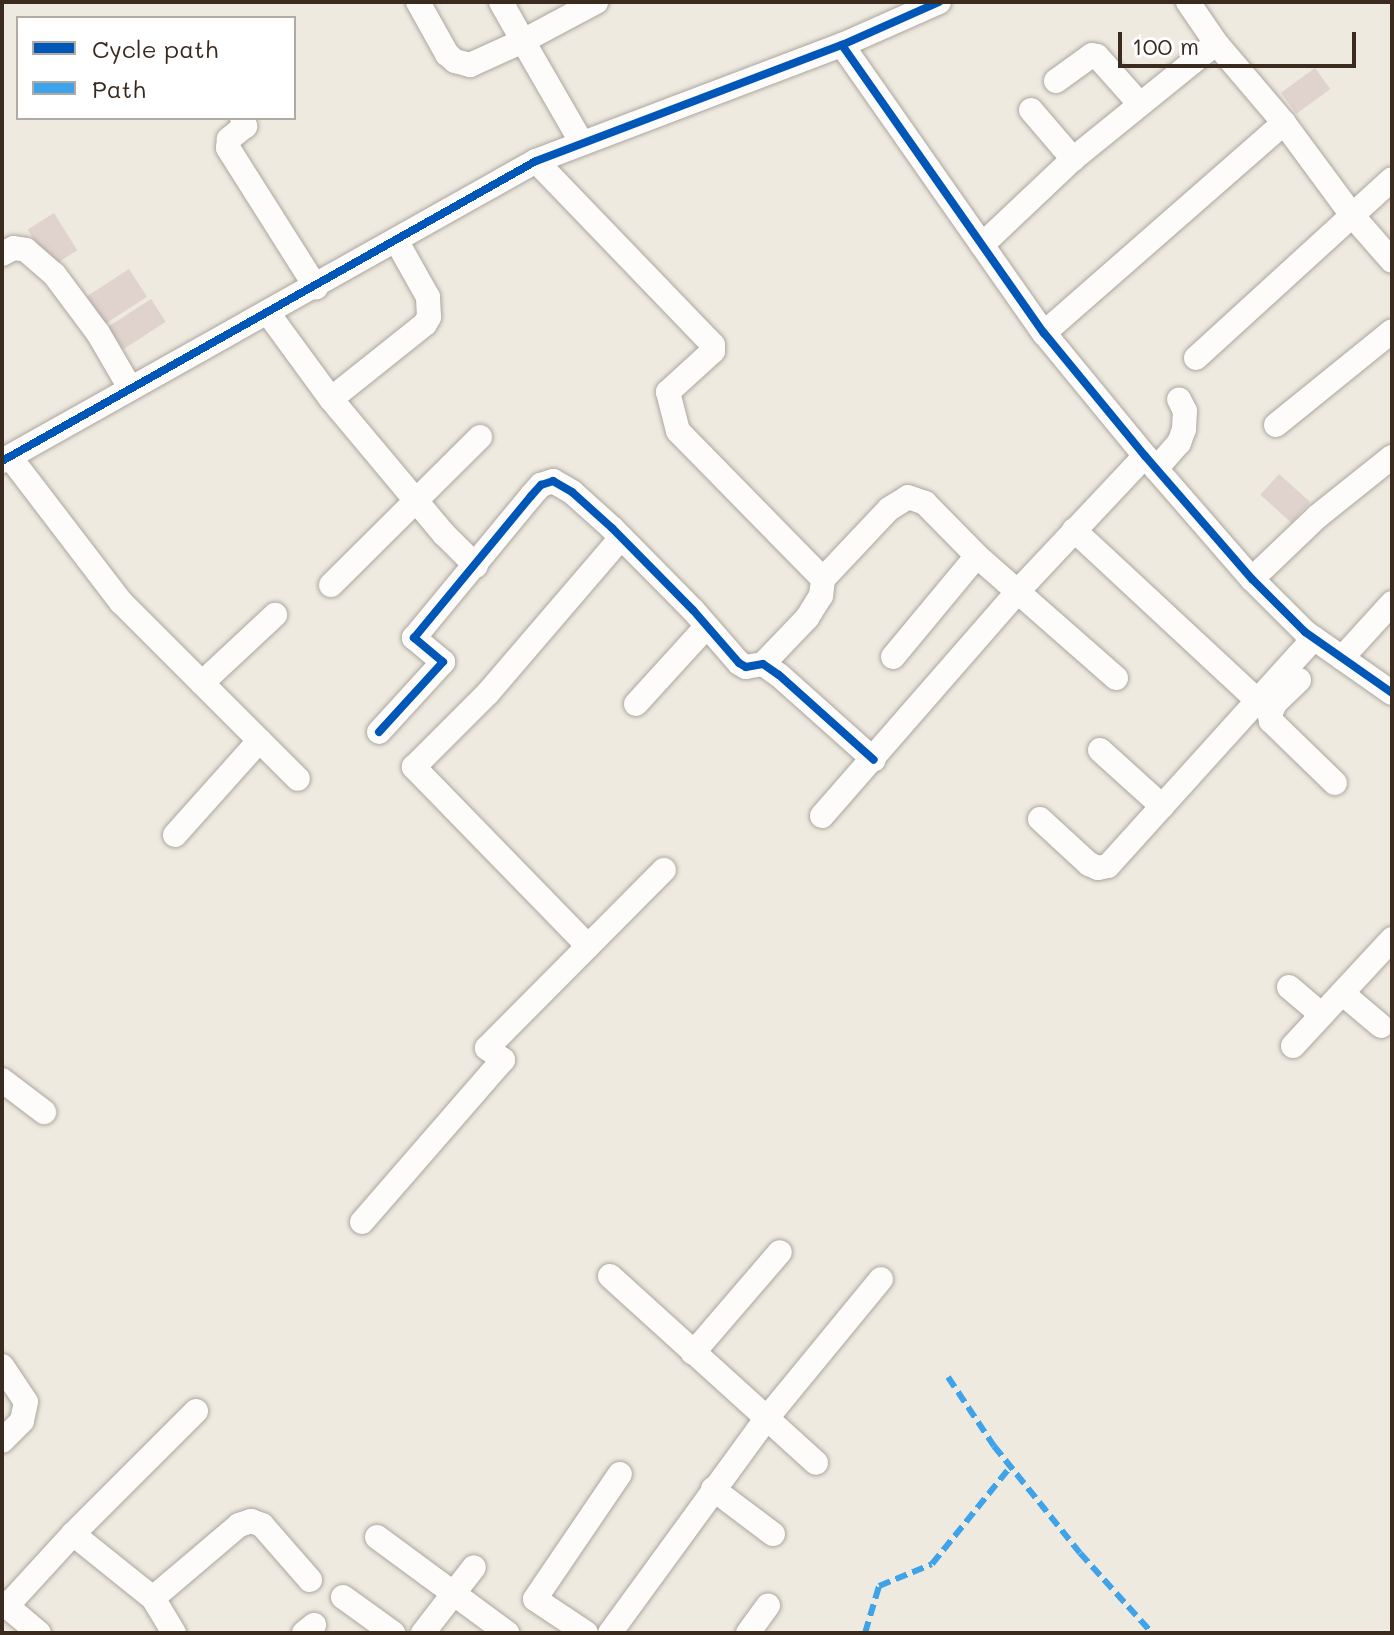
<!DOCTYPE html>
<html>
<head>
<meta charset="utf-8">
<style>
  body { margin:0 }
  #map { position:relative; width:1394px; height:1635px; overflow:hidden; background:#efeae0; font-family:Mali,sans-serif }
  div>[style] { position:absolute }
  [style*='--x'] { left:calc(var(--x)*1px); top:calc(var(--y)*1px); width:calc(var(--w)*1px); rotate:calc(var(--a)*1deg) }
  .building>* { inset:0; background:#e0d2cc; transform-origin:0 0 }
  .roads { filter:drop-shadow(0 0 2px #aba69f) drop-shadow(0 0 2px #aba69f) }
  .minor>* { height:24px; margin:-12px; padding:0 12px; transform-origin:12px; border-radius:12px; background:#fdfcfa }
  .quiet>* { height:6px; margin-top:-3px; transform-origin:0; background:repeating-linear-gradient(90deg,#3fa3ea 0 12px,transparent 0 18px) }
  .cycleway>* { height:8px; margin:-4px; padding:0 4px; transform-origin:4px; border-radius:4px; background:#0057b8 }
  span { translate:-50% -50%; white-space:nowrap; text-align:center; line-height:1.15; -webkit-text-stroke:7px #fff; paint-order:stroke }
  .frame { position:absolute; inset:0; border:4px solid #3b2a1e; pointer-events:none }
  .legend { position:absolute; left:16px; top:16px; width:280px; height:104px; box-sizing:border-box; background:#fff; border:2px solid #b1aaa5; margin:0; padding:10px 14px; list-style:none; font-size:24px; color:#3b2a1e }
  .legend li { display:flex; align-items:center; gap:16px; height:40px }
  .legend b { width:40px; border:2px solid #b1aaa5 }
  .scale { position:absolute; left:1118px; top:32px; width:238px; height:36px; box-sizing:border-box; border:4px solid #3b2a1e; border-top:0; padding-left:10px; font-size:24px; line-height:28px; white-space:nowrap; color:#3b2a1e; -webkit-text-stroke:6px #fff; paint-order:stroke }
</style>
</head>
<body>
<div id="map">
  <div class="building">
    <div style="left:1315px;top:68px;width:26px;height:42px;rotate:54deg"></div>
    <div style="left:54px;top:213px;width:44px;height:31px;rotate:58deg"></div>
    <div style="left:129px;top:269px;width:33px;height:50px;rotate:57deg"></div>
    <div style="left:151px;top:299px;width:27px;height:51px;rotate:57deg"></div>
    <div style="left:1279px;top:474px;width:42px;height:28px;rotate:42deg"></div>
  </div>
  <div class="roads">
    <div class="minor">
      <div style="--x:418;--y:2;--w:60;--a:60.9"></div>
      <div style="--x:447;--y:54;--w:11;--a:41"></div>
      <div style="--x:455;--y:61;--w:16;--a:15"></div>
      <div style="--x:470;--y:65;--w:58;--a:-24.4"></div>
      <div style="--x:523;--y:41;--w:118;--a:60"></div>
      <div style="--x:501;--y:2;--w:45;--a:60.6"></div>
      <div style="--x:523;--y:41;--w:83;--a:-28.1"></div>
      <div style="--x:1188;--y:2;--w:50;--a:55.7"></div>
      <div style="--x:1216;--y:43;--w:105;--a:49.6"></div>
      <div style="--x:1284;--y:123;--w:113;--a:53.6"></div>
      <div style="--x:1351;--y:214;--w:62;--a:48.9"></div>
      <div style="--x:842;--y:45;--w:352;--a:55"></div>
      <div style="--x:1044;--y:333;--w:159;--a:50.6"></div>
      <div style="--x:1145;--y:456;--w:163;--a:49"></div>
      <div style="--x:1252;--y:579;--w:75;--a:45"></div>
      <div style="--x:1305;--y:632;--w:106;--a:35"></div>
      <div style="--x:1056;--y:81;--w:44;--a:-35.8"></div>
      <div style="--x:1092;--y:55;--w:5;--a:11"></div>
      <div style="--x:1097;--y:56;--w:63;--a:48.2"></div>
      <div style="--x:1031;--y:110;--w:65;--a:49.4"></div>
      <div style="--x:242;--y:118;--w:9;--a:69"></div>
      <div style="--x:245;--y:126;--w:21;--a:141"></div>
      <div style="--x:229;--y:139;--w:9;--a:96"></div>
      <div style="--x:228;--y:148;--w:165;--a:57.7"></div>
      <div style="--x:536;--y:161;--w:255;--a:46.1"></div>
      <div style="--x:713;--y:345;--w:6;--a:90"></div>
      <div style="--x:713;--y:351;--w:61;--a:137.7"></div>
      <div style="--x:668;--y:392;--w:40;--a:75.6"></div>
      <div style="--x:678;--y:431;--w:207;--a:45.6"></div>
      <div style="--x:982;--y:245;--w:125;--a:-43.4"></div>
      <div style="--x:1073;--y:159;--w:184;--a:-39"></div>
      <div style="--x:2;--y:254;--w:13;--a:-27"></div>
      <div style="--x:14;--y:248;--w:12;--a:9"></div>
      <div style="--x:26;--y:250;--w:37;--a:41"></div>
      <div style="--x:54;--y:274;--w:74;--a:53.3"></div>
      <div style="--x:98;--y:333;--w:64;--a:59.8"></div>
      <div style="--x:268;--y:313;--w:107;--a:53.8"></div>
      <div style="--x:331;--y:399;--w:176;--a:50.1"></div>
      <div style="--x:444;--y:534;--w:45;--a:45"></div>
      <div style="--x:1044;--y:333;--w:319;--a:-41.2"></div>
      <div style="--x:1196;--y:358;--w:265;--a:-42.4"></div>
      <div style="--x:331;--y:399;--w:120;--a:-38.6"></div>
      <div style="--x:425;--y:324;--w:8;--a:-60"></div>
      <div style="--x:429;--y:317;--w:20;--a:-93"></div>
      <div style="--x:428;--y:297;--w:65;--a:-119.3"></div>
      <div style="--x:1276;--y:425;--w:149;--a:-39"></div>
      <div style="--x:10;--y:457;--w:183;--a:52.6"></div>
      <div style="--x:121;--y:602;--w:250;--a:45"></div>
      <div style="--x:2;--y:461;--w:612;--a:-29.33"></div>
      <div style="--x:536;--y:161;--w:327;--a:-20.8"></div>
      <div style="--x:842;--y:45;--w:106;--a:-23.9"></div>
      <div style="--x:1156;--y:469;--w:35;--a:-49"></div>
      <div style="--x:1179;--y:443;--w:15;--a:-70"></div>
      <div style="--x:1184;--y:429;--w:18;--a:-87"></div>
      <div style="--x:1185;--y:411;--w:13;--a:-117"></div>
      <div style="--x:1074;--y:530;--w:250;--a:42.9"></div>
      <div style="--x:1252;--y:579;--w:91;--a:-43.7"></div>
      <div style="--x:1318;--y:516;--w:95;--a:-38.6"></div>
      <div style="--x:331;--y:585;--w:210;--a:-44.8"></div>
      <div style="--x:893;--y:657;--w:131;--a:-50.3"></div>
      <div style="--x:1342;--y:658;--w:74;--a:-47.7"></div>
      <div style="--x:763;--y:664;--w:64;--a:-46.3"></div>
      <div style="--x:807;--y:618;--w:26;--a:-58"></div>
      <div style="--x:821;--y:596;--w:17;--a:-83"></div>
      <div style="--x:823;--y:579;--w:96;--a:-46.7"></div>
      <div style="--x:889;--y:509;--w:22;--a:-32"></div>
      <div style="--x:908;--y:497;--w:18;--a:19"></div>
      <div style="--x:925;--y:503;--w:74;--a:45.5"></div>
      <div style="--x:977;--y:556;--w:185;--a:41.3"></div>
      <div style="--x:1299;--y:680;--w:33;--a:136"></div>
      <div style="--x:1275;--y:703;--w:13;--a:113"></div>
      <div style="--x:1270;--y:715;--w:6;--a:81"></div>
      <div style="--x:1271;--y:721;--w:89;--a:44.1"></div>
      <div style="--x:202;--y:683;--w:100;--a:-43"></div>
      <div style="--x:636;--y:704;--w:105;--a:-47.7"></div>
      <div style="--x:379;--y:732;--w:95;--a:-47.6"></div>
      <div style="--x:443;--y:662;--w:38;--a:-140"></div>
      <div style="--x:414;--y:638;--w:184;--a:-50.5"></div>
      <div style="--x:531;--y:496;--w:15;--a:-48"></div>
      <div style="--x:541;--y:485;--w:13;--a:-18"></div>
      <div style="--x:553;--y:481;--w:22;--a:30"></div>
      <div style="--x:572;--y:492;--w:54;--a:42"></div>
      <div style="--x:612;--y:528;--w:115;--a:45.4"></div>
      <div style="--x:693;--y:610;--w:70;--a:49"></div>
      <div style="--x:739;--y:663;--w:8;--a:30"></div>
      <div style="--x:746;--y:667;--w:17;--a:-10"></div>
      <div style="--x:763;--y:664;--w:19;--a:35"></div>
      <div style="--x:779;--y:675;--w:127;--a:41.8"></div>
      <div style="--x:1100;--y:750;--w:84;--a:42.1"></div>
      <div style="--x:822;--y:816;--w:300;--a:-48.9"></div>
      <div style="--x:1019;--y:590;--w:184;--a:-46.8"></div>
      <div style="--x:1040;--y:819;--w:67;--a:42.6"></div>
      <div style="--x:1089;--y:864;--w:10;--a:24"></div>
      <div style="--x:1098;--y:868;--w:10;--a:-11"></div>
      <div style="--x:1108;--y:866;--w:307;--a:-47.9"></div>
      <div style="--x:175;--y:835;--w:127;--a:-48.2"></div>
      <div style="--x:588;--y:946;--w:250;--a:-134.2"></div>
      <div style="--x:414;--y:767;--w:105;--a:-45"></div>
      <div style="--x:488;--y:693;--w:204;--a:-49.4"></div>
      <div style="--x:1289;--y:987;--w:43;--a:40.3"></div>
      <div style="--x:1342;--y:993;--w:51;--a:40.2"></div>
      <div style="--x:1293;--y:1046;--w:146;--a:-47.2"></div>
      <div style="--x:2;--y:1080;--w:53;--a:37.3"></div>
      <div style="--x:362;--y:1222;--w:215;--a:-49"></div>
      <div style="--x:503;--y:1060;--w:20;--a:-143"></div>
      <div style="--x:487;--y:1048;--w:251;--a:-45.2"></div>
      <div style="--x:610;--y:1276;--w:278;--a:42.2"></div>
      <div style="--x:693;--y:1353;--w:133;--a:-49.3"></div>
      <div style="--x:2;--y:1366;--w:43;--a:56.3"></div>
      <div style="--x:26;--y:1402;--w:19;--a:102"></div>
      <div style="--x:22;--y:1421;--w:28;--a:135"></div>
      <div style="--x:713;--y:1489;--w:75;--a:36.9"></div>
      <div style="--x:73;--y:1534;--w:102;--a:38.7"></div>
      <div style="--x:153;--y:1598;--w:41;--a:59"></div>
      <div style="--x:377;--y:1537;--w:162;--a:36.4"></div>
      <div style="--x:343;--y:1597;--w:62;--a:35.8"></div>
      <div style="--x:153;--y:1598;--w:113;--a:-40.3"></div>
      <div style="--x:239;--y:1525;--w:13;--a:-18"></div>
      <div style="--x:251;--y:1521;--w:12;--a:20"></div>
      <div style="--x:262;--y:1525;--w:73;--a:48.9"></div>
      <div style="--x:2;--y:1602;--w:48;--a:40"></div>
      <div style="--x:7;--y:1606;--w:98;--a:-47.5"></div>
      <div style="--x:73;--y:1534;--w:174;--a:-45"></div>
      <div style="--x:304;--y:1633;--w:13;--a:-39"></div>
      <div style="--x:423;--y:1633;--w:83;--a:-52.3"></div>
      <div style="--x:586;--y:1633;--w:61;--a:-146.3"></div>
      <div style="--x:535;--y:1599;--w:151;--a:-55.8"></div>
      <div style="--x:610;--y:1633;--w:265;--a:-53.9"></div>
      <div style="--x:766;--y:1419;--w:181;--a:-50.6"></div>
      <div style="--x:748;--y:1633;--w:34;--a:-54"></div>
    </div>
  </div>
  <div class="quiet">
    <div style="--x:948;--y:1377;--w:83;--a:56.3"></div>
    <div style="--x:994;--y:1446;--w:137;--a:51.2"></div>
    <div style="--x:1080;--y:1553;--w:108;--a:48"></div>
    <div style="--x:865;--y:1633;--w:49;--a:-73.4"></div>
    <div style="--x:879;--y:1586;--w:57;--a:-22.5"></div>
    <div style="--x:932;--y:1564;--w:126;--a:-51.1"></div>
  </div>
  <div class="cycleway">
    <div style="--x:842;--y:45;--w:352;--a:55"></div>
    <div style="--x:1044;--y:333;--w:159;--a:50.6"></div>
    <div style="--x:1145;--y:456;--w:163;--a:49"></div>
    <div style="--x:1252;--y:579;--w:75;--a:45"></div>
    <div style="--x:1305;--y:632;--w:106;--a:35"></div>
    <div style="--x:2;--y:461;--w:612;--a:-29.33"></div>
    <div style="--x:536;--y:161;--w:327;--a:-20.8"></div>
    <div style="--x:842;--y:45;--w:106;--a:-23.9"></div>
    <div style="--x:379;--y:732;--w:95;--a:-47.6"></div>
    <div style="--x:443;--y:662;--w:38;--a:-140"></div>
    <div style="--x:414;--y:638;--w:184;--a:-50.5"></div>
    <div style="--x:531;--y:496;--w:15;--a:-48"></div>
    <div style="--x:541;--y:485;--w:13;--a:-18"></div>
    <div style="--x:553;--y:481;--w:22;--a:30"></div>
    <div style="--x:572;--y:492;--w:54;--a:42"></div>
    <div style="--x:612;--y:528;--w:115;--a:45.4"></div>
    <div style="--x:693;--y:610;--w:70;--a:49"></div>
    <div style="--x:739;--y:663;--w:8;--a:30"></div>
    <div style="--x:746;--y:667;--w:17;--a:-10"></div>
    <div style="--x:763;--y:664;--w:19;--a:35"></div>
    <div style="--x:779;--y:675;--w:127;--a:41.8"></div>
  </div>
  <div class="frame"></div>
  <ul class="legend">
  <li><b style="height:10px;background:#0057b8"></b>Cycle path</li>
  <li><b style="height:10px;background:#3fa3ea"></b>Path</li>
  </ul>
  <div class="scale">100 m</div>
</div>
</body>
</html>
